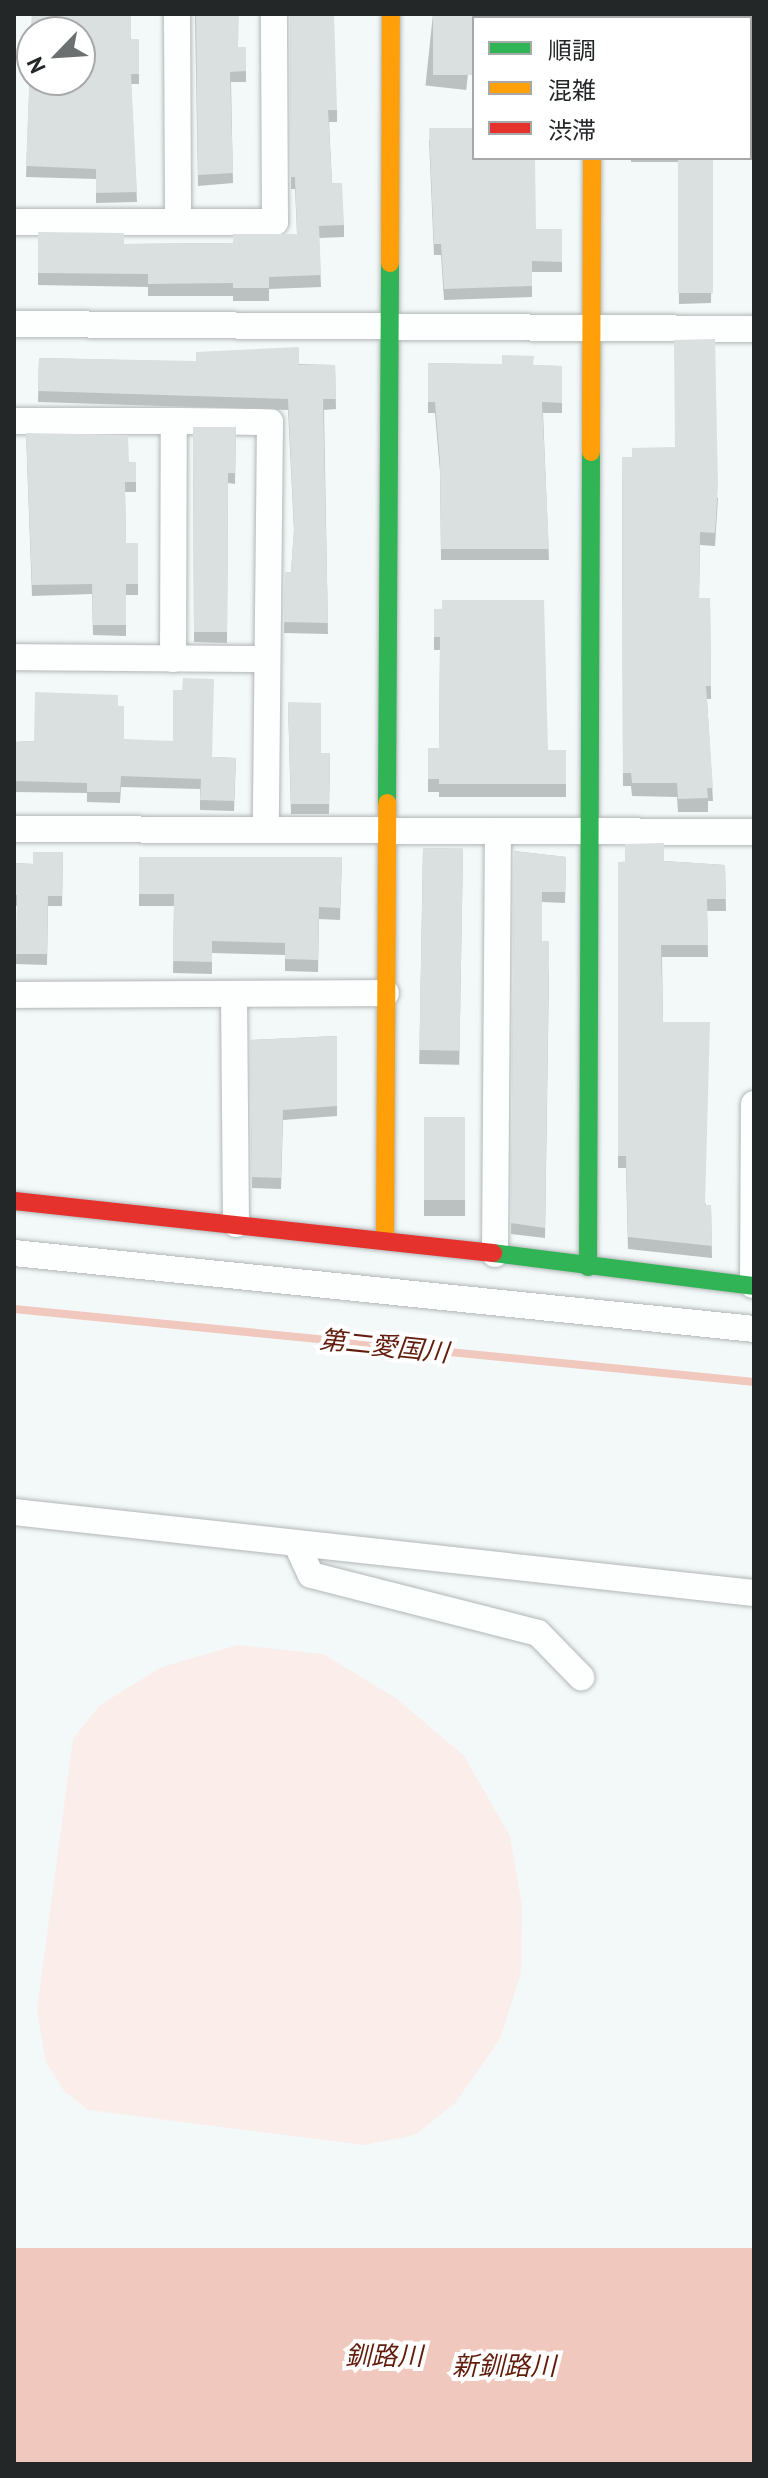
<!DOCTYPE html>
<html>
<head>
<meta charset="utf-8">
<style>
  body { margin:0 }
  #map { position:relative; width:768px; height:2478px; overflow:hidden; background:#f3f9f9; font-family:"PT Sans","Noto Sans JP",sans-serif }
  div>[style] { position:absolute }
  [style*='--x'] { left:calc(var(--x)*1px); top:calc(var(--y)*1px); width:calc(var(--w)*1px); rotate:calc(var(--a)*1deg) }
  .green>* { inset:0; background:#faedea }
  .water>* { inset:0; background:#f0c8be; transform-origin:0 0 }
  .stream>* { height:8px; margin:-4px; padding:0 4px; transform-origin:4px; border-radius:4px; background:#f0c8be }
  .roads { filter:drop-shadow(0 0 2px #b2b6b6) drop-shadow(0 0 2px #b2b6b6) }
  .street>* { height:26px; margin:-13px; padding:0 13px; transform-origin:13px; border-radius:13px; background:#fdfefe }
  .fast>* { height:18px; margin:-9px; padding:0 9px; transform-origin:9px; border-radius:9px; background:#30b455 }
  .slow>* { height:18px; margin:-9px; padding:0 9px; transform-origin:9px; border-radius:9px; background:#ff9f0a }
  .jam>* { height:18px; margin:-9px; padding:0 9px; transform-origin:9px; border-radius:9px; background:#e5322d }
  .wall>* { inset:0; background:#bbc0c1; transform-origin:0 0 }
  .building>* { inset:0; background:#dadfe0; transform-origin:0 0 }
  span { translate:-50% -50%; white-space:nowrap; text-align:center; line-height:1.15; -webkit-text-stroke:8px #fff; paint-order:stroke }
  .water-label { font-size:26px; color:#611c0c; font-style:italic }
  .frame { position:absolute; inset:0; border:16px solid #232728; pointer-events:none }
  .legend { position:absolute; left:472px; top:16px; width:280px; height:144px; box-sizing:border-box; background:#fff; border:2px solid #a7a9a9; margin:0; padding:10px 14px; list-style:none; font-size:24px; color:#232728 }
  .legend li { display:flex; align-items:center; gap:16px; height:40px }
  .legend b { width:40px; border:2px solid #a7a9a9 }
  .north { position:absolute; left:16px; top:16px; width:80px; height:80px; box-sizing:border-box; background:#fff; border:2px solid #a7a9a9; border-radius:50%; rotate:245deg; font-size:22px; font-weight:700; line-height:32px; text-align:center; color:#232728 }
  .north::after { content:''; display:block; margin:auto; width:28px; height:36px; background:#6c7071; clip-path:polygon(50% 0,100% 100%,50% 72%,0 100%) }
</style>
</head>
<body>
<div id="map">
  <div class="green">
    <div style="clip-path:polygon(238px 1645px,323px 1654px,397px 1699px,464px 1756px,510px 1836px,522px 1906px,521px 1973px,500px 2039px,456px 2102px,415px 2135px,365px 2145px,88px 2110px,64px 2091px,46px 2062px,37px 2010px,73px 1739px,100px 1705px,162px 1667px)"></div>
  </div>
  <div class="water">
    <div style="left:754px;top:2248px;width:216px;height:740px;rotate:90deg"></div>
  </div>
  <div class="stream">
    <div style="--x:14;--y:1309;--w:744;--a:5.63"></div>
  </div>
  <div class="roads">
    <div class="street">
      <div style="--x:177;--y:14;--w:208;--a:89.7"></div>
      <div style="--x:592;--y:14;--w:4;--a:90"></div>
      <div style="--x:14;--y:222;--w:261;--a:0"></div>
      <div style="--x:275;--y:222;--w:208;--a:-90.3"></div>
      <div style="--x:14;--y:324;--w:740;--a:0.39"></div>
      <div style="--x:14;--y:421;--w:160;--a:0"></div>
      <div style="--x:14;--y:657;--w:253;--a:0.5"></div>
      <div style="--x:173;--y:659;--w:238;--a:-89.8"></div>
      <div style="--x:174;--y:421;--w:96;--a:0.6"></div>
      <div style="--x:270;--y:422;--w:408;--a:90.6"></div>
      <div style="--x:14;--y:829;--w:740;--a:0.23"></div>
      <div style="--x:14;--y:995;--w:372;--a:-0.3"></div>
      <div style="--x:234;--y:995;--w:229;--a:89.5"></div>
      <div style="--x:14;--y:1253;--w:744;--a:5.86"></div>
      <div style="--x:495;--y:1254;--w:423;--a:-89.6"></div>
      <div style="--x:753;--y:1285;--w:181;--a:-89.7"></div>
      <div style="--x:14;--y:1512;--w:744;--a:6.25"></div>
      <div style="--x:296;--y:1543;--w:35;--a:65"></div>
      <div style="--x:311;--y:1575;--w:234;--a:14.3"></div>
      <div style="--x:538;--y:1633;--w:62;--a:45.7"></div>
    </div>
    <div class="fast">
      <div style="--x:387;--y:803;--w:540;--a:-89.68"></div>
      <div style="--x:493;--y:1253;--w:263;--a:7.2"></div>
      <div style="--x:588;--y:1267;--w:815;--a:-89.79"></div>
    </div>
    <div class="slow">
      <div style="--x:390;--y:263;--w:249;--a:-89.8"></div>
      <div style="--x:591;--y:452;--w:294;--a:-89.8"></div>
      <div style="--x:385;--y:1239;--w:436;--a:-89.7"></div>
    </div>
    <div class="jam">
      <div style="--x:14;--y:1201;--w:482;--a:6.2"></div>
    </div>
  </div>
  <div class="wall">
    <div style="clip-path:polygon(32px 14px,131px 39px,139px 39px,139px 84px,131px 84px,137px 202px,96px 203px,96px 179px,26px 177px)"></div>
    <div style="clip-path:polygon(195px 14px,238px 47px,246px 47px,246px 82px,231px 82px,233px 183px,198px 186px)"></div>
    <div style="clip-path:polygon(290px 14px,337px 110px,337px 122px,329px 122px,332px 183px,344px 225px,344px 237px,319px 238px,321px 287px,269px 289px,269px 301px,233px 301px,233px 296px,148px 296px,148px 287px,38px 285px,38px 232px,124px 244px,233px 243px,297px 234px,295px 189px,291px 189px)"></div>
    <div style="left:433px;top:14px;width:41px;height:72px;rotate:6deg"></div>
    <div style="left:613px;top:14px;width:102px;height:4px"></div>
    <div style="clip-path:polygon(429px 139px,536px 229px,562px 229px,562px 272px,532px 272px,532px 297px,444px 300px,441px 255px,434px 255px)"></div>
    <div style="clip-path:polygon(631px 158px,713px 158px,711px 303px,679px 304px,678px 162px,631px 162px)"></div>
    <div style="clip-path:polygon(39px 358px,335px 365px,336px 409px,324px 410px,328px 634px,284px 633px,285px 572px,291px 572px,294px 531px,288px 410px,38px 402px)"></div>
    <div style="clip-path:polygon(428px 363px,562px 366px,562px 413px,543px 413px,549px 560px,441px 560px,440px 472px,435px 413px,428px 413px)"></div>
    <div style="clip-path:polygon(193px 427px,236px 427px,235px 484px,228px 483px,227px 643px,194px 642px)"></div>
    <div style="clip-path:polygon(26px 433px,129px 462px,136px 462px,136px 492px,125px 492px,126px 543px,138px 543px,138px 595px,126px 595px,126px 636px,93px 635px,92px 594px,32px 596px)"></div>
    <div style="clip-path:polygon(622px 457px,718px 498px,715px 546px,700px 545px,699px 598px,710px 598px,711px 699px,707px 699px,713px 801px,708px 801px,708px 812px,678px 812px,677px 797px,632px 796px,631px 786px,623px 786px)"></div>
    <div style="clip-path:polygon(434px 609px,548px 750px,566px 750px,566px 797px,439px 797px,439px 792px,428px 792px,428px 748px,439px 748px,440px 650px,434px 650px)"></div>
    <div style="clip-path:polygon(288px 702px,321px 753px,330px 753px,329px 814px,291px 814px)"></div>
    <div style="clip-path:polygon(118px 705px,124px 739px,212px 757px,236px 758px,234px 811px,200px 810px,200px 789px,121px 787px,120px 803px,87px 802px,87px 793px,14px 792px,14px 742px,34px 741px)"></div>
    <div style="left:423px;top:848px;width:40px;height:216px;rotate:1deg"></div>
    <div style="clip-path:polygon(514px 851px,566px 857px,565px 903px,542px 902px,542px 941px,549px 973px,545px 1238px,511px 1234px)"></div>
    <div style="clip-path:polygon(63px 852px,62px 906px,48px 906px,47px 965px,16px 964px,17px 906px,14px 905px,14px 863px,33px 864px)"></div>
    <div style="clip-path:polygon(139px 857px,342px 857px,340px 920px,319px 919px,318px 972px,285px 971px,285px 955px,212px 953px,212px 974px,173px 973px,174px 906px,139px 906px)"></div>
    <div style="clip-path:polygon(664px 861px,725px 865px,726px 911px,707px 911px,708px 957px,662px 957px,663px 1022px,706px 1206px,711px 1205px,712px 1258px,628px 1249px,626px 1168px,618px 1168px,618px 862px)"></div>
    <div style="clip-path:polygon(337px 1036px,337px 1116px,283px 1120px,281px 1189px,252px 1188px,250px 1040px)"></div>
    <div style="left:424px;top:1117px;width:41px;height:99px"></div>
  </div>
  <div class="building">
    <div style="clip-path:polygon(evenodd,32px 14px,131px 14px,131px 39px,139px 39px,139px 74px,131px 74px,137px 192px,96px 193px,96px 169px,26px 166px,32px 14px,32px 32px,80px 32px,80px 80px,32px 80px,32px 32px)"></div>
    <div style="clip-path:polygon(196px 14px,239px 14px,238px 47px,246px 47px,246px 71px,230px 72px,233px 173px,198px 175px)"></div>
    <div style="clip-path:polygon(290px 14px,334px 14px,337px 110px,328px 110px,332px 183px,342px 183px,344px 225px,319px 226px,321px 275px,269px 277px,269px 288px,233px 288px,233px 283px,148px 284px,148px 274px,38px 273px,38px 232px,124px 233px,124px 244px,233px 243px,233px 234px,297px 234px,295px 177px,291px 177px)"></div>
    <div style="clip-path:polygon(433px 14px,541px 14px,542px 18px,474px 18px,474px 75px,433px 75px)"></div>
    <div style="clip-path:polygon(613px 14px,715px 14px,715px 18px,678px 18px,679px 14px,613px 16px)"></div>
    <div style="clip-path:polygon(429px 128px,474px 128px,474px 158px,535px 158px,536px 229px,562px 229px,562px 262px,532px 261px,532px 286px,444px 289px,441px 244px,434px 244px)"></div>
    <div style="left:678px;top:158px;width:35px;height:135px"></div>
    <div style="clip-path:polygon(715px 339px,718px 485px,715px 533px,700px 532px,699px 598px,710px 598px,711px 686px,706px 686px,713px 788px,707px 788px,708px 798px,678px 799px,677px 783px,632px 783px,631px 773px,623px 773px,622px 457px,632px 457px,632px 448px,675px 447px,674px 340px)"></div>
    <div style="clip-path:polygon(299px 347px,299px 365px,335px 365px,336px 399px,323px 399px,328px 623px,284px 622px,285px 572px,291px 572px,294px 527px,288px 399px,38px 391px,39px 358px,196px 361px,196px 352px)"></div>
    <div style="clip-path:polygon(502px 355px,534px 356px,533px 365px,562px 366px,562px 403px,542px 402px,549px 549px,441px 549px,440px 462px,435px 402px,428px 402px,428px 363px,502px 364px)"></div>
    <div style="clip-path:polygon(193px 427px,236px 427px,235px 473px,228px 473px,227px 632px,194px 632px)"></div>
    <div style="clip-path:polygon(26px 433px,128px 435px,129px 462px,136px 462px,136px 482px,125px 482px,126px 543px,138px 543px,138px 584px,126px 584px,126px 625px,93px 625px,92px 584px,32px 585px)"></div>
    <div style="clip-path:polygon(442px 600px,544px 600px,548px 750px,566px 750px,566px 784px,439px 784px,439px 779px,428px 779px,428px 748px,439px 748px,440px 637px,434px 637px,434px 609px,442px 609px)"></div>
    <div style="clip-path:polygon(183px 678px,214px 679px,212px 757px,236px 758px,234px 801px,200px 800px,201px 779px,121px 776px,120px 792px,87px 792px,87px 783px,14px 781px,14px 742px,34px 741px,35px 692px,118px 695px,118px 706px,124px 706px,124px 739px,173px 741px,173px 690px,182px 690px)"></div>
    <div style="clip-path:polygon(288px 702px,321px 703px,321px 753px,330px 753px,329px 804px,291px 804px)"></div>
    <div style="clip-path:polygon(664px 843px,664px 861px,725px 865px,726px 899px,707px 899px,708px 945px,661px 945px,663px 1022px,710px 1022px,705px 1206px,711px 1205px,712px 1246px,628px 1237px,626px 1156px,618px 1156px,618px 862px,625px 862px,625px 844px)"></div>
    <div style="left:423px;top:848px;width:40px;height:202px;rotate:1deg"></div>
    <div style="clip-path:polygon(514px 851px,566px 857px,565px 892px,542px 892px,542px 941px,549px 941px,549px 963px,545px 1228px,511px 1223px)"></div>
    <div style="clip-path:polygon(33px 852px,63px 852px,62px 896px,48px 896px,47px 954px,16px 954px,17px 895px,14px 895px,14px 863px,33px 864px)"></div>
    <div style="clip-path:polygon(139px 857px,342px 857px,340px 908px,319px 907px,318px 960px,285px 959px,285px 943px,212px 941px,212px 962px,173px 961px,174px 894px,139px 894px)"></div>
    <div style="clip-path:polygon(337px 1036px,337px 1106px,283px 1110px,281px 1178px,252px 1177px,250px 1040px)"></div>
    <div style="left:424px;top:1117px;width:41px;height:83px"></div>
  </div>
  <div class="water-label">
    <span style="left:384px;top:1346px;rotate:6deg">第二愛国川</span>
    <span style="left:384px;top:2356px">釧路川</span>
    <span style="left:504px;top:2366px">新釧路川</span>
  </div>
  <div class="frame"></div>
  <ul class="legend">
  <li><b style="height:10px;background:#30b455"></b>順調</li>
  <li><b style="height:10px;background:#ff9f0a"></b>混雑</li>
  <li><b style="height:10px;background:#e5322d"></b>渋滞</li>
  </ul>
  <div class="north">N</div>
</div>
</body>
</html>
